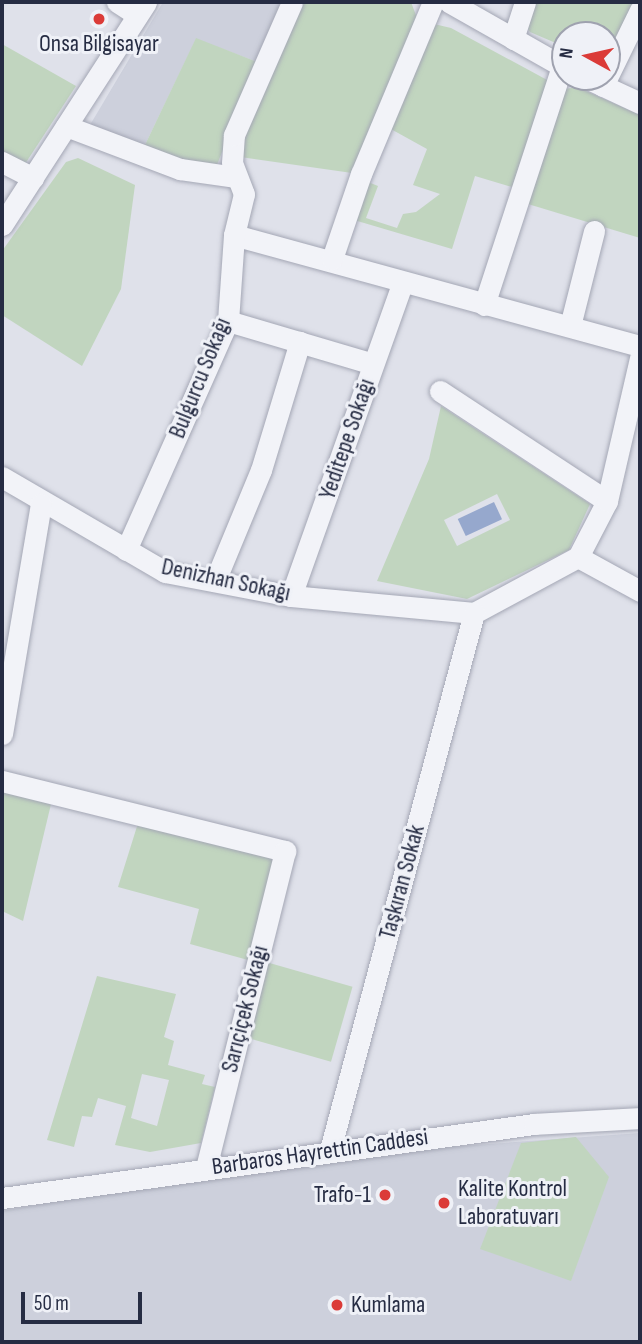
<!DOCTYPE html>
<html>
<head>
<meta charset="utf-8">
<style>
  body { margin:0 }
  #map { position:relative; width:642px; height:1344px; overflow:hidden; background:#dfe1ea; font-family:"Sofia Sans Condensed",sans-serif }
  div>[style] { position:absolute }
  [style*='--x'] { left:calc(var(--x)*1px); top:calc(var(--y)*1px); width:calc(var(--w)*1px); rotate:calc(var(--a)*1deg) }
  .built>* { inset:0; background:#cdd0dc }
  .green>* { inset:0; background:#c1d5bf; transform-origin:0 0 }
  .water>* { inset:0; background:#96a8cd; transform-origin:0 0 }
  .roads { filter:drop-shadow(0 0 2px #a4a7b5) drop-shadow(0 0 2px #a4a7b5) }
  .minor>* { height:21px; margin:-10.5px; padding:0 10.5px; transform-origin:10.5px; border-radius:10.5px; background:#f2f3f8 }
  .dots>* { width:19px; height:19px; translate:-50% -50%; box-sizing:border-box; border:4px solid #eff1f7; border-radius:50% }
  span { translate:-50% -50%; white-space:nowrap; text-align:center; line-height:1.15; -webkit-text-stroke:6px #eff1f7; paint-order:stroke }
  .poi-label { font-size:24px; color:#262c43 }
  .left { translate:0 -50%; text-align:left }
  .right { translate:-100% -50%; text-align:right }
  .street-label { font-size:24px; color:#262c43 }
  .frame { position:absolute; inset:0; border:4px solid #262c43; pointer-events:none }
  .north { position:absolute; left:551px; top:21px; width:70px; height:70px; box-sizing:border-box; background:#eff1f7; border:2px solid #9fa2af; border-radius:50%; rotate:278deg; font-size:19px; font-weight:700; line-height:28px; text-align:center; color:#262c43 }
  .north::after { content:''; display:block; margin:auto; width:24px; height:32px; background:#db3b38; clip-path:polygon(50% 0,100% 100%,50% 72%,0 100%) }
  .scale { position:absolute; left:21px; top:1292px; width:121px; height:32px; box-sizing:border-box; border:4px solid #262c43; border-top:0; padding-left:9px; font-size:21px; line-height:24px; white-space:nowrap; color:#262c43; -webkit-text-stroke:5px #eff1f7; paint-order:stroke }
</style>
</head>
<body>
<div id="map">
  <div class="built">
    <div style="clip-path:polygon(163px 2px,274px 2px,282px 6px,257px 62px,196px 39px,144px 147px,90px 125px)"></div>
    <div style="clip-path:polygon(640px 1133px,640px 1342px,2px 1342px,2px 1211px,209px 1175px,420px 1149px)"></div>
  </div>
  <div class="green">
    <div style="clip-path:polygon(302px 2px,411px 2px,417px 18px,352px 173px,240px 157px,245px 135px)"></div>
    <div style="clip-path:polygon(535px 2px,635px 2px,607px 59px,607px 35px,565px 35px,565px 47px,530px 32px,525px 24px)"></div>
    <div style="clip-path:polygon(434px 24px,451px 28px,549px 81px,512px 187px,475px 176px,452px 249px,354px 220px,368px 182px,378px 186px,366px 218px,397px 228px,403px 214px,416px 212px,440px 194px,413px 185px,427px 149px,389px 128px)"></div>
    <div style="clip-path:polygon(196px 38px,257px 62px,217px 165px,177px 159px,144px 147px)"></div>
    <div style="clip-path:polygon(2px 44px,76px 86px,25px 164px,2px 151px)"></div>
    <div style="clip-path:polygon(577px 87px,640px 115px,640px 238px,528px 204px,565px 89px)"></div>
    <div style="clip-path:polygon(78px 158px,135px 185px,121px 289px,82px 366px,2px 315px,2px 251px,66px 162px)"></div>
    <div style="clip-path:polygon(evenodd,441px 406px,590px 504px,569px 550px,467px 599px,377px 581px,429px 459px,441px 406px,497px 494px,510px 520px,457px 546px,444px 520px,497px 494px)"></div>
    <div style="clip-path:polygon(3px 790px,52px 800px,23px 921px,2px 911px)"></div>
    <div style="clip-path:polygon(139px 820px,275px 854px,248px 960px,190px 944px,199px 909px,118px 887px)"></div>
    <div style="left:266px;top:962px;width:90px;height:78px;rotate:16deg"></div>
    <div style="clip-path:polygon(evenodd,97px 976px,176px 994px,164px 1037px,174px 1041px,168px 1065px,205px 1075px,202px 1084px,215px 1087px,201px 1143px,150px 1152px,115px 1145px,126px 1106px,98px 1098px,92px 1117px,82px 1116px,74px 1147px,47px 1140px,97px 976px,142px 1074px,169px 1080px,157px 1126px,131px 1118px,142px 1074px)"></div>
    <div style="clip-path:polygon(576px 1137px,609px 1177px,571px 1281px,480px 1249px,521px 1143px)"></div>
  </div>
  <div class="water">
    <div style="left:494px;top:502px;width:19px;height:40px;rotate:65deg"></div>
  </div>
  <div class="roads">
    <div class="minor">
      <div style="--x:117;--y:2;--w:24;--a:33"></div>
      <div style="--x:449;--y:2;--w:133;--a:29.6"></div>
      <div style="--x:513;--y:39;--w:39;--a:-72"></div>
      <div style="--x:584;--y:77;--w:62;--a:24.9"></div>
      <div style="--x:603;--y:86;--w:85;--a:-64"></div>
      <div style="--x:66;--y:126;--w:122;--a:20.7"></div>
      <div style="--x:180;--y:169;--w:57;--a:8.1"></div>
      <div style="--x:2;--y:162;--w:35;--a:27"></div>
      <div style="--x:2;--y:225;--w:265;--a:-57.1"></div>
      <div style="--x:234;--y:235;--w:421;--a:15.3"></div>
      <div style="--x:332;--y:259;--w:90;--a:-71.2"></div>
      <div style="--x:361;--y:174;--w:186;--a:-67.3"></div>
      <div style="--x:484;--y:305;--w:250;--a:-71.9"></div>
      <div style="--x:228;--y:321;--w:151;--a:16.5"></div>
      <div style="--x:570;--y:326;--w:98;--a:-75.8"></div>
      <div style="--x:440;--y:391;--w:200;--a:33.4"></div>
      <div style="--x:2;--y:477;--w:189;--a:30.2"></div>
      <div style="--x:165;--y:572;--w:128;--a:10.8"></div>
      <div style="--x:291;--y:596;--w:184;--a:5.3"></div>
      <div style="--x:126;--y:550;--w:251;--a:-66"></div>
      <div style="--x:228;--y:321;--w:86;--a:-86"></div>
      <div style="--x:234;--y:235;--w:42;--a:-76.3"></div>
      <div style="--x:244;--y:194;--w:33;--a:-111"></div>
      <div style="--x:232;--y:163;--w:28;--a:-86"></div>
      <div style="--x:234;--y:135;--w:145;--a:-66.4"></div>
      <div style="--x:578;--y:557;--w:71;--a:28.7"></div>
      <div style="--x:215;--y:581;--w:120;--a:-67.5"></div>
      <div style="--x:261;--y:470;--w:134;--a:-73.1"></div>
      <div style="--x:291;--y:596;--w:333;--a:-70.4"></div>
      <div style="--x:474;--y:613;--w:118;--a:-28.3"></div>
      <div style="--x:578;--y:557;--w:63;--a:-62.6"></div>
      <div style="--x:607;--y:501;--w:147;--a:-77"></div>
      <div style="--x:2;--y:734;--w:233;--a:-80.4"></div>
      <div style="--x:2;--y:781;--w:292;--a:13.9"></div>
      <div style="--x:285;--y:851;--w:327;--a:104"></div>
      <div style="--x:330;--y:1150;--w:556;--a:-74.99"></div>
      <div style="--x:2;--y:1198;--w:537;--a:-7.92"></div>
      <div style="--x:534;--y:1124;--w:106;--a:-3.2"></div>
    </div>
  </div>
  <div class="dots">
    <div style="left:99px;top:19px;background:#db3b38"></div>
    <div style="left:385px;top:1195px;background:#db3b38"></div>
    <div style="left:444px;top:1203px;background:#db3b38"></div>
    <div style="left:337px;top:1305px;background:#db3b38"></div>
  </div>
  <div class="poi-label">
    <span style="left:99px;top:44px">Onsa Bilgisayar</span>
    <span class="left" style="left:458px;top:1203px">Kalite Kontrol<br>Laboratuvarı</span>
    <span class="right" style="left:371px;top:1195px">Trafo-1</span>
    <span class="left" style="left:351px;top:1305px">Kumlama</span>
  </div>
  <div class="street-label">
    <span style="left:200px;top:378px;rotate:-68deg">Bulgurcu Sokağı</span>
    <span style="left:347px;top:439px;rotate:-71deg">Yeditepe Sokağı</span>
    <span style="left:226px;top:580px;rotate:12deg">Denizhan Sokağı</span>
    <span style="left:402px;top:882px;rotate:-75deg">Taşkıran Sokak</span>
    <span style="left:245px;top:1009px;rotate:-76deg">Sarıçiçek Sokağı</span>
    <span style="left:320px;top:1152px;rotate:-8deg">Barbaros Hayrettin Caddesi</span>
  </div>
  <div class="frame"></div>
  <div class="north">N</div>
  <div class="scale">50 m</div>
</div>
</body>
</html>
